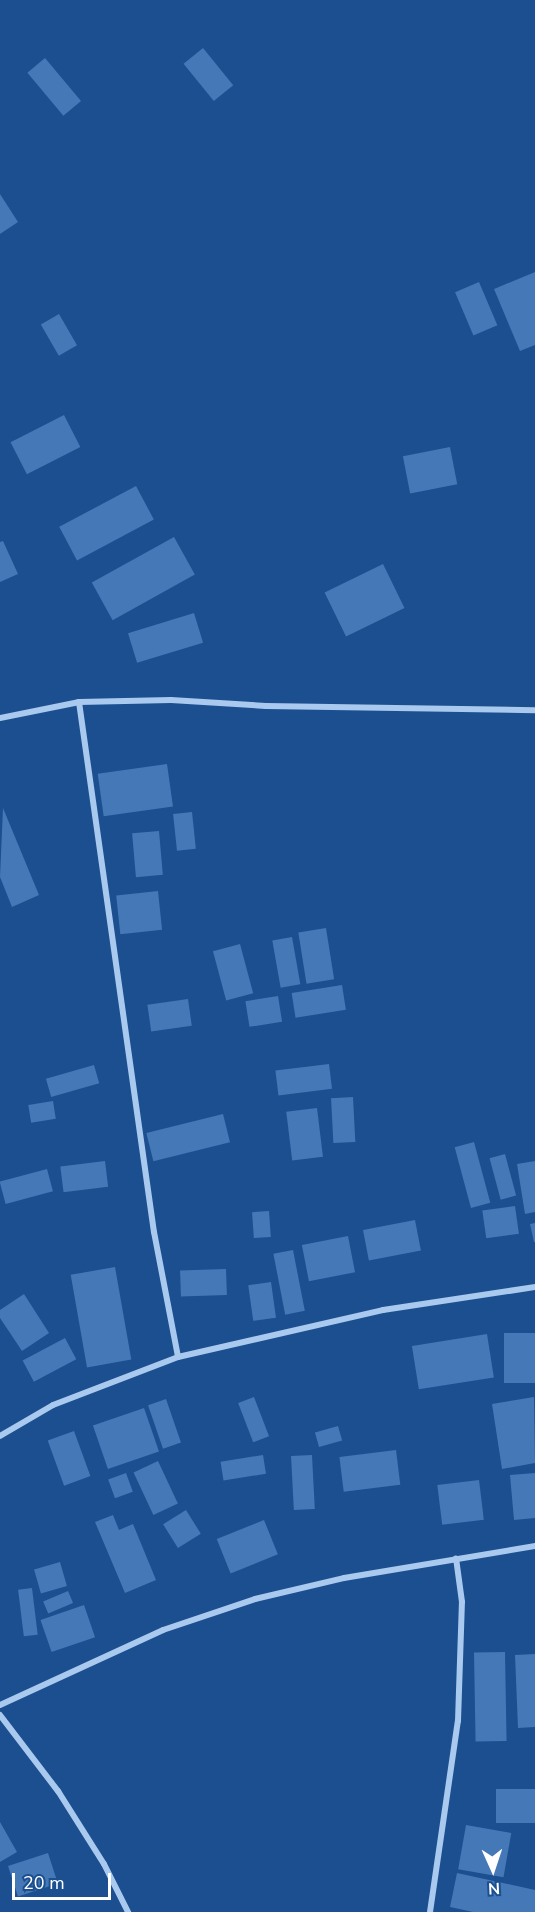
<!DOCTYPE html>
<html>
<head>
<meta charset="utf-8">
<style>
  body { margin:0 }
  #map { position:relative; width:535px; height:1912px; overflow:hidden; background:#1b4f8f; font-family:"Nunito Sans",sans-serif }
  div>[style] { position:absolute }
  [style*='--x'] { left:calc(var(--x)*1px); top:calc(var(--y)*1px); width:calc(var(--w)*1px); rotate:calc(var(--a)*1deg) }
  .building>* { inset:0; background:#4478b7; transform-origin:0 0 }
  .street>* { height:6px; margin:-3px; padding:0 3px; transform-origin:3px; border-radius:3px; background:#a9c9ee }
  span { translate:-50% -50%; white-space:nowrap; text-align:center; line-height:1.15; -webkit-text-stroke:4.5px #1b4f8f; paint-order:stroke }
  .north { position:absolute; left:463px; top:1840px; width:60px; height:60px; -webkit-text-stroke:4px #1b4f8f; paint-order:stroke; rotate:177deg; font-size:16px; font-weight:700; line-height:24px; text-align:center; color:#fff }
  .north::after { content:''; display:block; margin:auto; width:21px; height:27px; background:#fff; clip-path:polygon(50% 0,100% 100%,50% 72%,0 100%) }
  .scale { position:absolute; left:12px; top:1873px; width:99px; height:27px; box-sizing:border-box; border:3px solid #fff; border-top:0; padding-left:8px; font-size:18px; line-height:21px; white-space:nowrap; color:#fff; -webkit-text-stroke:4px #1b4f8f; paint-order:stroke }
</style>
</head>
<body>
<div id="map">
  <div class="building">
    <div style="left:203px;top:48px;width:48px;height:25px;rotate:51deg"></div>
    <div style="left:45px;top:58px;width:56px;height:23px;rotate:50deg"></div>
    <div style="clip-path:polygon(0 194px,18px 222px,0 234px)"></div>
    <div style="clip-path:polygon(535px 272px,535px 345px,520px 351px,494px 289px)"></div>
    <div style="left:479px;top:282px;width:47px;height:26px;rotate:67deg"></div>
    <div style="left:59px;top:314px;width:36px;height:21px;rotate:60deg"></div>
    <div style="left:64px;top:415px;width:36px;height:60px;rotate:63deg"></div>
    <div style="left:450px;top:447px;width:38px;height:48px;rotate:79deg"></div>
    <div style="left:136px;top:486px;width:38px;height:87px;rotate:62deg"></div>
    <div style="left:174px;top:537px;width:43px;height:94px;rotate:61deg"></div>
    <div style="clip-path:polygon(3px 541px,18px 574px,0 582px,0 542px)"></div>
    <div style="left:383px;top:564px;width:49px;height:65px;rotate:64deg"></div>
    <div style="left:194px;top:613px;width:31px;height:69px;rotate:73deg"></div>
    <div style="left:167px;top:764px;width:43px;height:70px;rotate:82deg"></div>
    <div style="clip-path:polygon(3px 808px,39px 895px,12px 907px,0 877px)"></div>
    <div style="left:192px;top:812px;width:37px;height:19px;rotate:84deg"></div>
    <div style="left:159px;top:831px;width:44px;height:27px;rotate:85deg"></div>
    <div style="left:158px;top:891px;width:39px;height:42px;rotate:84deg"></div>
    <div style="left:326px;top:928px;width:52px;height:28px;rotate:81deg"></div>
    <div style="left:292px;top:937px;width:48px;height:20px;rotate:80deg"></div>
    <div style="left:240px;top:944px;width:51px;height:28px;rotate:75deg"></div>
    <div style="left:342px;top:985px;width:25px;height:51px;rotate:81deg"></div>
    <div style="left:278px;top:996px;width:26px;height:33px;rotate:81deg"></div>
    <div style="left:188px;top:999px;width:27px;height:41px;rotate:82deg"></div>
    <div style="left:329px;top:1064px;width:25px;height:54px;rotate:83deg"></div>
    <div style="left:94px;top:1065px;width:19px;height:50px;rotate:74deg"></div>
    <div style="left:353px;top:1097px;width:45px;height:22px;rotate:87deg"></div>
    <div style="left:53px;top:1101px;width:18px;height:25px;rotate:81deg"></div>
    <div style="left:317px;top:1108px;width:49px;height:31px;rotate:83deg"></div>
    <div style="left:223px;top:1114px;width:29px;height:79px;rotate:76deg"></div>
    <div style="left:474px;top:1142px;width:63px;height:20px;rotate:75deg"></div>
    <div style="left:505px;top:1154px;width:43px;height:16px;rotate:75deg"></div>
    <div style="left:105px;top:1161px;width:26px;height:45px;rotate:83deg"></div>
    <div style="clip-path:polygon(535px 1161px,535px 1212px,525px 1214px,517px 1164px)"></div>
    <div style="left:47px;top:1169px;width:23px;height:49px;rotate:75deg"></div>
    <div style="left:515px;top:1206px;width:28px;height:33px;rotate:82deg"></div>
    <div style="left:269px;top:1211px;width:26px;height:17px;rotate:86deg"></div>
    <div style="left:415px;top:1220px;width:31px;height:53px;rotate:79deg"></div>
    <div style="clip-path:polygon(535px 1223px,535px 1242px,534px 1242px,530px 1224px)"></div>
    <div style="left:348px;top:1236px;width:37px;height:47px;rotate:79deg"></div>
    <div style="left:293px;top:1250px;width:62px;height:20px;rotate:79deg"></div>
    <div style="left:115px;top:1267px;width:94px;height:45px;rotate:80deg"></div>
    <div style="left:226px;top:1269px;width:26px;height:46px;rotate:88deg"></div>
    <div style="left:271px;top:1282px;width:36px;height:23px;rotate:82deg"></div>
    <div style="clip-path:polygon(24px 1294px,49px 1333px,22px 1351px,0 1318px,0 1310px)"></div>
    <div style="left:535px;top:1333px;width:50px;height:31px;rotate:90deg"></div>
    <div style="left:487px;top:1334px;width:44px;height:76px;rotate:81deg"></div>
    <div style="left:65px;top:1338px;width:24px;height:48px;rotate:62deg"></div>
    <div style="left:254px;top:1397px;width:42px;height:17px;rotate:69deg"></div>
    <div style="clip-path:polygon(534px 1397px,535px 1463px,502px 1469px,492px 1404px)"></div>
    <div style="left:166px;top:1399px;width:46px;height:19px;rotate:71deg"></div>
    <div style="left:144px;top:1408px;width:46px;height:54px;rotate:71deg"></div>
    <div style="left:338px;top:1426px;width:15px;height:24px;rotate:74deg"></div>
    <div style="left:74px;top:1431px;width:48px;height:28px;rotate:70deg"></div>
    <div style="left:396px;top:1450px;width:35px;height:57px;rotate:83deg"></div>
    <div style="left:263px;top:1455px;width:19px;height:43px;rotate:81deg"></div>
    <div style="left:312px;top:1455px;width:54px;height:21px;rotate:87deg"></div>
    <div style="left:158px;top:1461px;width:47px;height:27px;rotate:65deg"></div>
    <div style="left:126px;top:1473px;width:20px;height:19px;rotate:70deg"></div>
    <div style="clip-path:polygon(535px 1473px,535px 1518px,514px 1520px,510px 1475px)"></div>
    <div style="left:479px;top:1480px;width:40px;height:42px;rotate:83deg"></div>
    <div style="left:186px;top:1510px;width:28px;height:27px;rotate:58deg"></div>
    <div style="clip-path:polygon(113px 1515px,119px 1530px,133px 1524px,156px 1580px,125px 1593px,95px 1522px)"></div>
    <div style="left:264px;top:1520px;width:37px;height:51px;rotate:68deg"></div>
    <div style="left:60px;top:1562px;width:25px;height:27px;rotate:74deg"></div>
    <div style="left:32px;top:1588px;width:47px;height:14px;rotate:83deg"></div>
    <div style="left:68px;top:1591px;width:13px;height:27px;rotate:67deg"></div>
    <div style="left:84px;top:1605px;width:34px;height:46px;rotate:71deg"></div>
    <div style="left:505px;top:1652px;width:89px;height:31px;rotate:89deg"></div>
    <div style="clip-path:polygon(535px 1654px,535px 1727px,518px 1728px,515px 1655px)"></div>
    <div style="left:535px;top:1789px;width:34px;height:39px;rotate:90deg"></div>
    <div style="clip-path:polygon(0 1822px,17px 1852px,0 1862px)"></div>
    <div style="left:466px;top:1825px;width:46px;height:45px;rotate:10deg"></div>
    <div style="left:48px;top:1853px;width:32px;height:42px;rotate:72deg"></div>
    <div style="clip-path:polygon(457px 1873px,535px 1890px,535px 1912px,473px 1912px,450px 1907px)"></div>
  </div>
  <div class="street">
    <div style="--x:79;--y:702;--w:535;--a:81.95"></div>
    <div style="--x:154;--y:1232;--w:127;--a:79.1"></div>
    <div style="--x:0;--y:718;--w:81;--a:-11.4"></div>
    <div style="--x:79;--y:702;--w:92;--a:-1.2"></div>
    <div style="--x:171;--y:700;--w:95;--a:3.6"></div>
    <div style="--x:266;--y:706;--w:269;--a:0.9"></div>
    <div style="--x:0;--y:1436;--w:61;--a:-30.3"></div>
    <div style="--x:53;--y:1405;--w:134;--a:-21"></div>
    <div style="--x:178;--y:1357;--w:210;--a:-12.9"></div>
    <div style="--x:383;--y:1310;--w:154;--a:-8.6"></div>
    <div style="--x:0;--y:1705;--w:179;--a:-24.7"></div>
    <div style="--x:163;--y:1630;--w:97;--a:-18.6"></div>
    <div style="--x:255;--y:1599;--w:91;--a:-13.3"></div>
    <div style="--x:344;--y:1578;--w:194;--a:-9.5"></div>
    <div style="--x:0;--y:1715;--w:96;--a:52.7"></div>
    <div style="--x:58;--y:1791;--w:86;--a:57.8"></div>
    <div style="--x:104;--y:1864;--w:54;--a:63.4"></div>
    <div style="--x:430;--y:1912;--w:193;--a:-81.7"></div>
    <div style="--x:458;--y:1721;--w:119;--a:-88.1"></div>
    <div style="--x:462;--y:1602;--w:44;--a:-97.8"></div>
  </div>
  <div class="north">N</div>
  <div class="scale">20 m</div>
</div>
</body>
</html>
